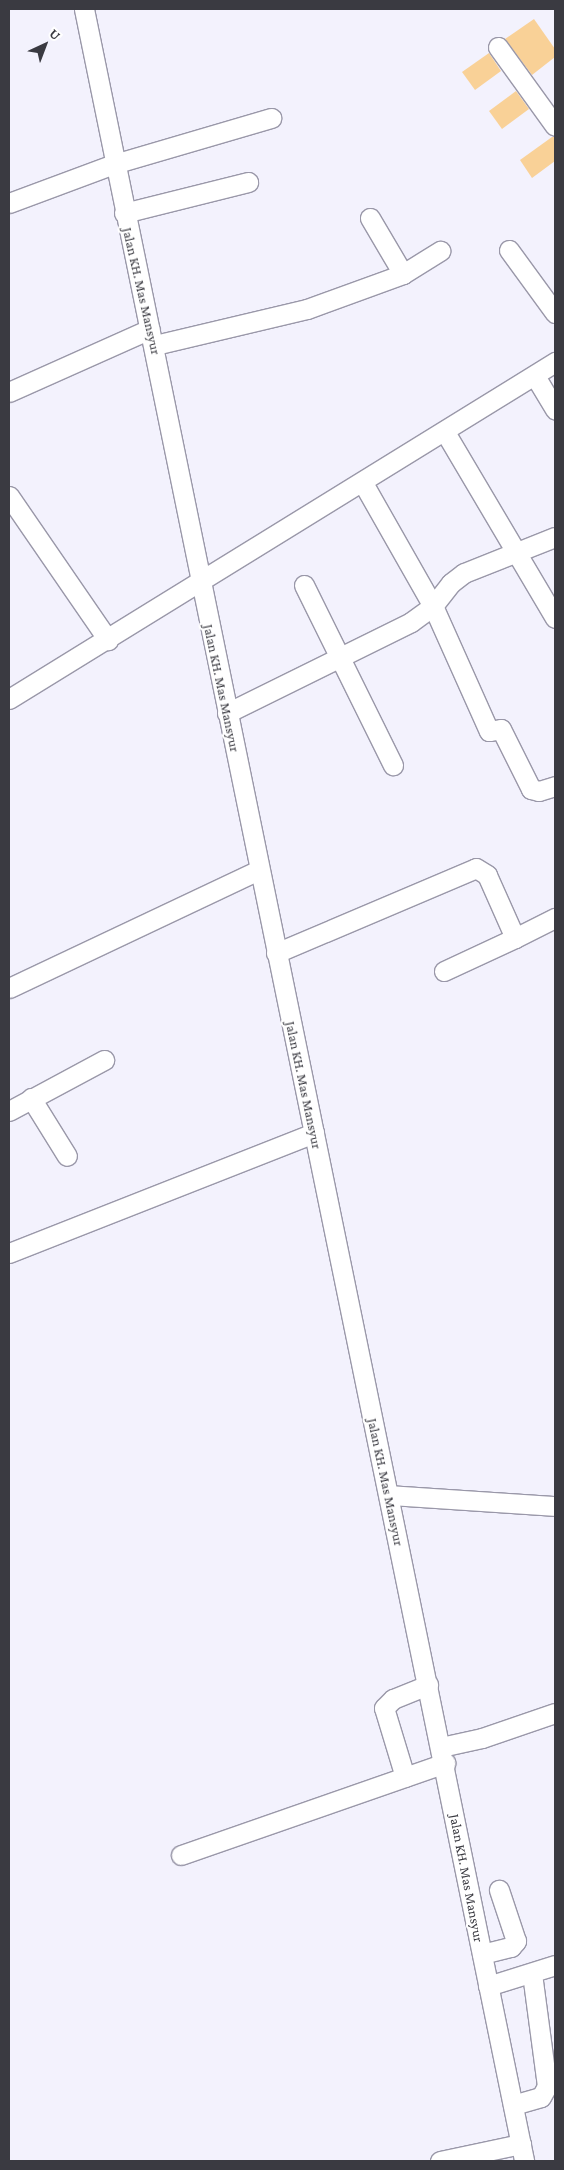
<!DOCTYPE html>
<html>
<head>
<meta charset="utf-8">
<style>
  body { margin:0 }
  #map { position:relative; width:564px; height:2170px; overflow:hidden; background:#f3f2fd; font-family:"Crimson Pro",serif }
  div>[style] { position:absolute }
  .building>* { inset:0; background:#f9d197 }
  .roads { filter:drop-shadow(1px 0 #9a98a9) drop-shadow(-1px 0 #9a98a9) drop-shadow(0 1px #9a98a9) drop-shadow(0 -1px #9a98a9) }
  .minor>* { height:19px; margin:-9.5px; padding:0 9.5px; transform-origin:9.5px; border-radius:9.5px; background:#fff }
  span { translate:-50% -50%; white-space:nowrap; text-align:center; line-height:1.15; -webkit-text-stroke:4.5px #fff; paint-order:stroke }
  .street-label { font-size:14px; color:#3a3a41 }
  .frame { position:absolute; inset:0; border:10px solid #3a3a41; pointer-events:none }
  .north { position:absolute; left:20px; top:20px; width:50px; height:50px; -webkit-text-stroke:4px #fff; paint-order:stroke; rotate:43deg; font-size:14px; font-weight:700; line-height:20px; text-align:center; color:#3a3a41 }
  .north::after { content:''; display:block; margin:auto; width:18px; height:22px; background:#3a3a41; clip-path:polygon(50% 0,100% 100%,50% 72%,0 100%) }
</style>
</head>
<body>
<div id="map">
  <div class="building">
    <i style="clip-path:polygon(534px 19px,555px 49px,555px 57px,532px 75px,505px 39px)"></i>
    <i style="clip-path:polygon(489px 53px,501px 71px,475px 90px,462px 72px)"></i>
    <i style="clip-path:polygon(516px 91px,529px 109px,502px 129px,489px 111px)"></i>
    <i style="clip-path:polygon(552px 137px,555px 137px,555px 161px,532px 178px,520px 160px)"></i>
  </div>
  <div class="roads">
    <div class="minor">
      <i style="left:84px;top:9px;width:2197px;rotate:78.44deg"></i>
      <i style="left:498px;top:47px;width:97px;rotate:54.2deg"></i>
      <i style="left:9px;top:203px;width:112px;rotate:-20.4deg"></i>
      <i style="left:114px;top:164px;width:164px;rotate:-16.3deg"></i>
      <i style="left:124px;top:213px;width:128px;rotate:-14deg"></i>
      <i style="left:370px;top:218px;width:65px;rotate:59.5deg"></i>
      <i style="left:509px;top:250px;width:78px;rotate:53.9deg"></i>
      <i style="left:155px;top:345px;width:156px;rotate:-13.3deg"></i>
      <i style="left:307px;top:309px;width:102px;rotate:-20deg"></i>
      <i style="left:403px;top:274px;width:44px;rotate:-31.9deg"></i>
      <i style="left:535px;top:376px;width:39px;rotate:59deg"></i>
      <i style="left:9px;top:392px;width:154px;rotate:-24.1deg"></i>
      <i style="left:445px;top:432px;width:216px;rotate:59.4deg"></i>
      <i style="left:363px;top:483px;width:142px;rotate:60.4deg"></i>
      <i style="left:433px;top:606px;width:137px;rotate:65.9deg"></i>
      <i style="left:489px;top:731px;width:12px;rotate:-9deg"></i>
      <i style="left:501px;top:729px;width:67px;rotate:63.4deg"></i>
      <i style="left:531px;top:789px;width:8px;rotate:14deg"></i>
      <i style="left:539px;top:791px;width:17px;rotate:-17deg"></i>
      <i style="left:9px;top:496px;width:175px;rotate:55.5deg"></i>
      <i style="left:304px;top:585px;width:201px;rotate:63.7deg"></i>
      <i style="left:9px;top:699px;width:642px;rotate:-31.68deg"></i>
      <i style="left:227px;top:713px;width:205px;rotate:-26.3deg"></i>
      <i style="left:411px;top:622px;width:27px;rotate:-36deg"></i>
      <i style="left:433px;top:606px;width:29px;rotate:-52deg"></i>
      <i style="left:451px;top:583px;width:16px;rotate:-38deg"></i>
      <i style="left:464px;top:573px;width:98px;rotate:-21.6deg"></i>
      <i style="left:276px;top:953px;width:217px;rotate:-23deg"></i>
      <i style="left:476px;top:868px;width:13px;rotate:32deg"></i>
      <i style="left:487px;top:875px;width:69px;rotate:66deg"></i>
      <i style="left:515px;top:938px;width:45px;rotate:-26.6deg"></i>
      <i style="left:444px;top:971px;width:78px;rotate:-24.9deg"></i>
      <i style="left:9px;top:988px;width:276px;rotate:-25.3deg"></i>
      <i style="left:31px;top:1098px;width:68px;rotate:58.2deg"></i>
      <i style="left:9px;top:1111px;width:108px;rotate:-28.2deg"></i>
      <i style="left:9px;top:1253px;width:328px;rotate:-21.5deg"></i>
      <i style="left:389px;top:1495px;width:166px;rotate:3.8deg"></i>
      <i style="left:441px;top:1747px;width:42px;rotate:-12.4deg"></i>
      <i style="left:482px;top:1738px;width:77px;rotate:-18.9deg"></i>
      <i style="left:405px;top:1777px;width:72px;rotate:-106.9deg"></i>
      <i style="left:384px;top:1708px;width:13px;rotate:-45deg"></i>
      <i style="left:393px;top:1699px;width:38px;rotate:-22deg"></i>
      <i style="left:181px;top:1855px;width:280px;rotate:-19.2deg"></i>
      <i style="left:482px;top:1954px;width:30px;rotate:-14deg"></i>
      <i style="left:511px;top:1947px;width:8px;rotate:-50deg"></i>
      <i style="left:516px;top:1941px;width:54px;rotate:-108.4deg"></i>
      <i style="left:488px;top:1986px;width:70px;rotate:-17.4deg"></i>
      <i style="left:513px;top:2105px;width:29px;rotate:-16deg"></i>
      <i style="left:541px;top:2097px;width:13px;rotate:-61deg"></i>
      <i style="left:547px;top:2086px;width:113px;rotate:-97.6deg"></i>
      <i style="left:440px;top:2161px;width:83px;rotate:-11.9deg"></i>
    </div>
  </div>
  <div class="street-label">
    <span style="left:142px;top:291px;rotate:77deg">Jalan KH. Mas Mansyur</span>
    <span style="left:222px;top:688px;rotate:78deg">Jalan KH. Mas Mansyur</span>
    <span style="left:304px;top:1085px;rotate:78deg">Jalan KH. Mas Mansyur</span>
    <span style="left:386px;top:1482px;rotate:78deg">Jalan KH. Mas Mansyur</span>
    <span style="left:467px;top:1878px;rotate:79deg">Jalan KH. Mas Mansyur</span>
  </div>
  <div class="frame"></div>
  <div class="north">U</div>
</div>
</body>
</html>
